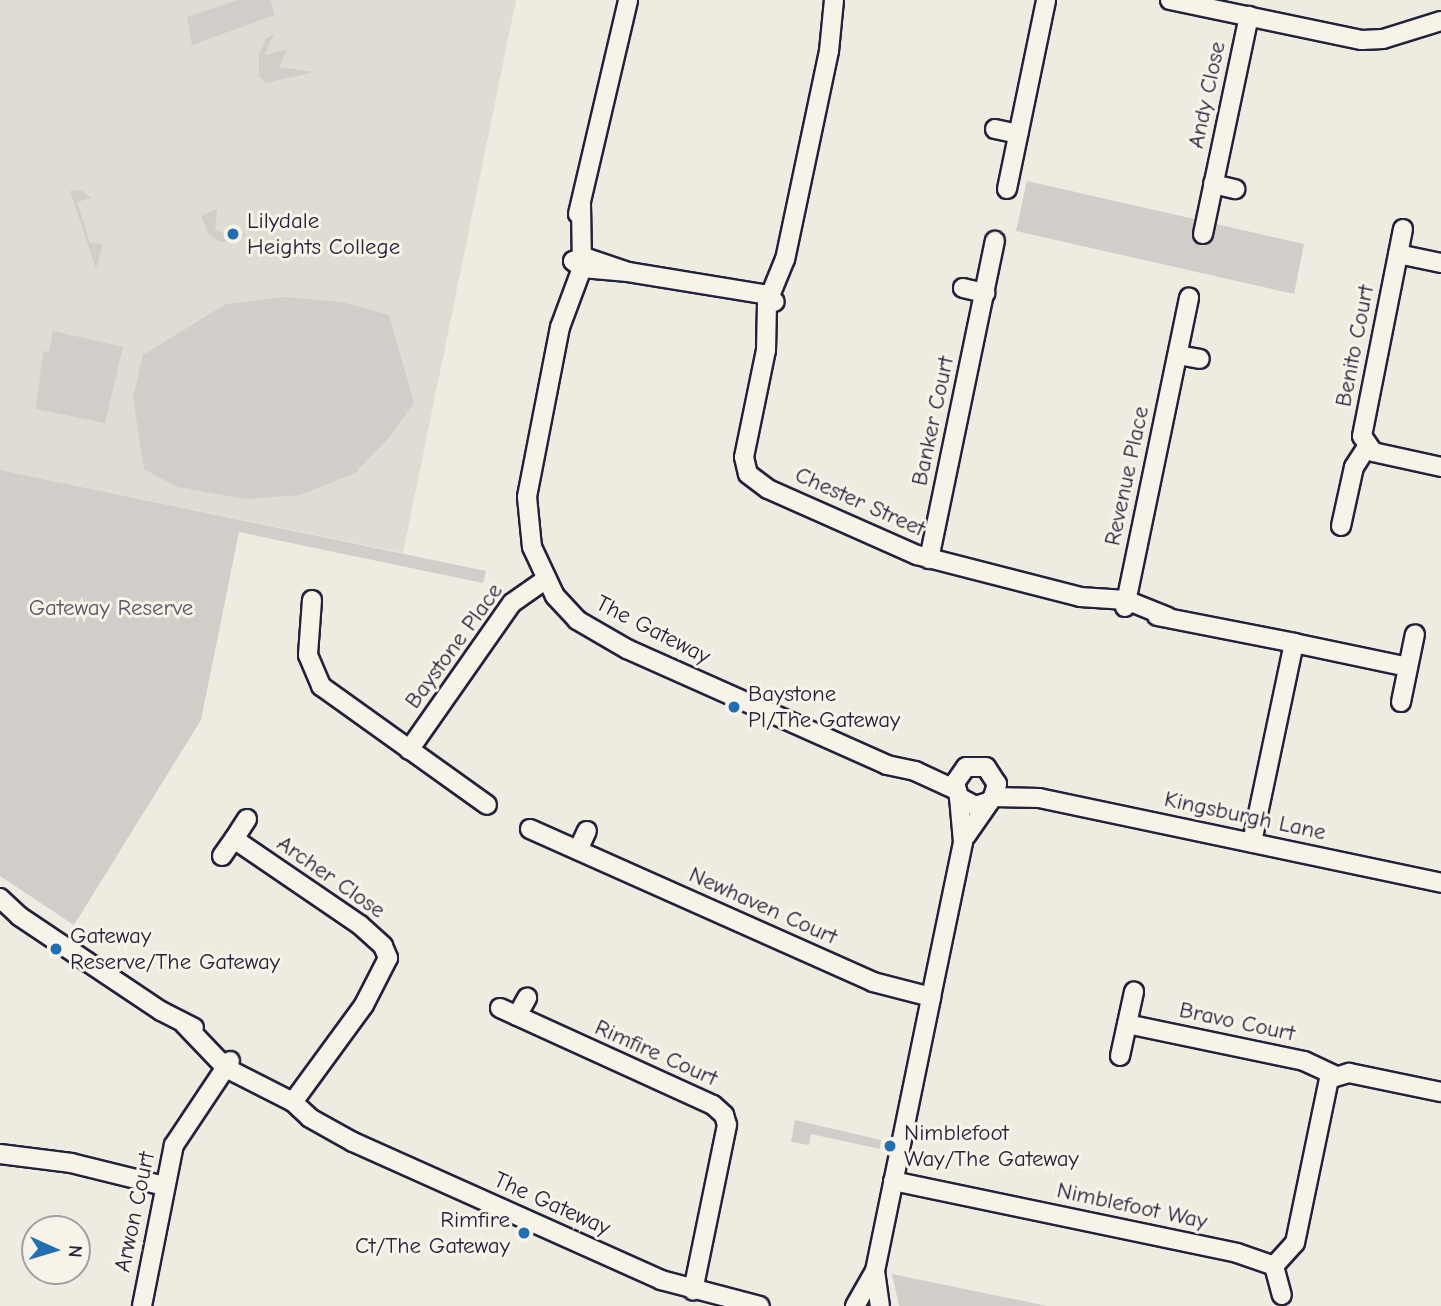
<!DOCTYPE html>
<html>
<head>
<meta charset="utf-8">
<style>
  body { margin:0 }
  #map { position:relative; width:1441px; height:1306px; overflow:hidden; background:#eeebe1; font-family:"Comic Neue",sans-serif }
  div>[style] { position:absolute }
  .built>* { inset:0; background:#dfdcd4 }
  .green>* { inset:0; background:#d1cdc9 }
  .roads { filter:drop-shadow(2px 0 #22223b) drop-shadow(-2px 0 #22223b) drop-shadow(0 2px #22223b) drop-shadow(0 -2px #22223b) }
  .street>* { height:18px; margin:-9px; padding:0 9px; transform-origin:9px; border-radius:9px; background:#f7f3e8 }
  .dots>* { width:19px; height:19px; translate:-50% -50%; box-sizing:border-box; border:4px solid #f7f3e8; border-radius:50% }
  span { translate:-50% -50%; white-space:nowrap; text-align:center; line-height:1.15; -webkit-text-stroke:6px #f7f3e8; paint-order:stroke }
  .street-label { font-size:23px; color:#22223b }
  .poi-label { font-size:23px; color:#22223b }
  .left { translate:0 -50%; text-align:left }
  .right { translate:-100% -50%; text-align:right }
  .park-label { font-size:23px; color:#575566 }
  .north { position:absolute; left:21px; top:1215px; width:70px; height:70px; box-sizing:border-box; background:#f7f3e8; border:2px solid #a29fa3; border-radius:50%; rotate:94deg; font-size:19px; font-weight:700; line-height:28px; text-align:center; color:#22223b }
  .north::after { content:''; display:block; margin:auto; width:24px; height:32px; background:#1f6fb2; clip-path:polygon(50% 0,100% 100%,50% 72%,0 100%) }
</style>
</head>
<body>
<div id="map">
  <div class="built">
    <i style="clip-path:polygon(0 0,516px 0,403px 553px,0 470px)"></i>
  </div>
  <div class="green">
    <i style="clip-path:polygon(238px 0,270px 0,275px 15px,192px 45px,187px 17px)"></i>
    <i style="clip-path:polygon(274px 35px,264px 55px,287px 50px,279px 67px,314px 72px,266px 83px,259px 76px,259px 55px,266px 38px)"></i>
    <i style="clip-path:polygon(1027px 181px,1304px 244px,1294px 294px,1016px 231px)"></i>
    <i style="clip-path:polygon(82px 190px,91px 198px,77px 202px,90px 243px,103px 244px,96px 269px,70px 191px)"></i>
    <i style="clip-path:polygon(217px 209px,215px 229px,226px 235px,236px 229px,246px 234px,239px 241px,221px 242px,209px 235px,201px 216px)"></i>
    <i style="clip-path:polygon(285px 297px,342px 302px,389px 315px,414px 403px,387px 440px,355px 473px,300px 495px,247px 499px,177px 487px,144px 469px,133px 397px,143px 355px,226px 304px)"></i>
    <i style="clip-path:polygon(53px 331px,123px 347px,105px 423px,36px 409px,43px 351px,49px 352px)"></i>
    <i style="clip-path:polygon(0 470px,486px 571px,483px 583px,239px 532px,201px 720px,74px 925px,0 876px)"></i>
    <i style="clip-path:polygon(795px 1120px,881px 1140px,880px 1149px,811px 1134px,809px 1145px,791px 1142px)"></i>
    <i style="clip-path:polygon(892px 1274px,1047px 1306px,899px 1306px)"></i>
  </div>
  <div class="roads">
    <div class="street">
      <i style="left:834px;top:0;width:51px;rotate:95.6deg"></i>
      <i style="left:829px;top:51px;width:213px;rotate:101.9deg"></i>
      <i style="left:785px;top:259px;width:48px;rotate:112.2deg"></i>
      <i style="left:767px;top:303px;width:47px;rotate:91.2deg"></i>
      <i style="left:766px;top:350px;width:109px;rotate:101.6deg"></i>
      <i style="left:744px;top:457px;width:17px;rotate:77deg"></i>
      <i style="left:748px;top:474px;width:25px;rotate:37deg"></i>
      <i style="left:768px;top:489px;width:163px;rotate:23.9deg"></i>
      <i style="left:917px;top:555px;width:168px;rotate:14.4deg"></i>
      <i style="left:1080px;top:597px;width:46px;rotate:3.7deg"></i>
      <i style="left:1126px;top:600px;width:45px;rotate:22deg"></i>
      <i style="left:1170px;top:0;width:196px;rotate:11.8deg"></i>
      <i style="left:1362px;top:40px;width:21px;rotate:-3deg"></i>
      <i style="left:1383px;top:39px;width:61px;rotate:-17.2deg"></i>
      <i style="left:995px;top:129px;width:24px;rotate:12deg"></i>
      <i style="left:1213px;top:184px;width:23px;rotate:13deg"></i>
      <i style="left:1007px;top:189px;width:193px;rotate:-78.3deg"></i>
      <i style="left:581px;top:204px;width:64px;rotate:89.1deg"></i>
      <i style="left:582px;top:268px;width:63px;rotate:110.4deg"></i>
      <i style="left:560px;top:327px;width:173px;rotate:101deg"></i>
      <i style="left:527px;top:497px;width:50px;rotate:84.3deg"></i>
      <i style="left:532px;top:547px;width:54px;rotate:64.9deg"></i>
      <i style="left:555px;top:596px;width:33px;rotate:47deg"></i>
      <i style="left:577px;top:620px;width:58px;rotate:30.1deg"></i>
      <i style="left:627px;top:649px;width:285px;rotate:24deg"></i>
      <i style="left:887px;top:765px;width:29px;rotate:12deg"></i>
      <i style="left:915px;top:771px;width:45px;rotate:24.9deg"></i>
      <i style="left:578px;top:214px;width:220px;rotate:-76.8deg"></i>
      <i style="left:1403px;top:229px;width:211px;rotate:101.2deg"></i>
      <i style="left:1362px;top:436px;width:19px;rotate:55deg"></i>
      <i style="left:1373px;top:452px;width:70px;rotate:12.4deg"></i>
      <i style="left:1203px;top:234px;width:223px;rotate:-78.1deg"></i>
      <i style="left:1398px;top:254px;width:44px;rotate:11.8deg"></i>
      <i style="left:628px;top:272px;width:46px;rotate:-175deg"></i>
      <i style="left:582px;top:268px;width:11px;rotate:-142deg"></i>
      <i style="left:573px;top:261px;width:12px;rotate:-20deg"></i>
      <i style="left:584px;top:257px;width:46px;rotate:18.8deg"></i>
      <i style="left:628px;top:272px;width:137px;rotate:9.3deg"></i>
      <i style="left:763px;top:294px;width:14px;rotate:34deg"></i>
      <i style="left:963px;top:288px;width:23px;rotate:13deg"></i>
      <i style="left:1178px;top:355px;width:22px;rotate:10deg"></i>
      <i style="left:1341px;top:526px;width:60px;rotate:-77.6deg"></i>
      <i style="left:1354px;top:467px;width:24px;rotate:-57deg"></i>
      <i style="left:929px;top:559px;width:325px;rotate:-78.3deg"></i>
      <i style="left:312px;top:600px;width:55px;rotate:94.2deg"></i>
      <i style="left:308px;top:655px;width:34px;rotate:67deg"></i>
      <i style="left:321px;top:686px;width:204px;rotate:35.6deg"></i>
      <i style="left:1125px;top:607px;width:316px;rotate:-78.3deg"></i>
      <i style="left:1157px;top:616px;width:140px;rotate:11.1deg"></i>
      <i style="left:1294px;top:643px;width:204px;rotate:101.9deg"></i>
      <i style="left:1294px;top:643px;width:116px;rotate:11.9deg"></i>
      <i style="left:1401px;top:702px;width:69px;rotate:-78.4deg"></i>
      <i style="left:409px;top:750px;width:179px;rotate:-55deg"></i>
      <i style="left:512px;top:603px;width:40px;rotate:-34.9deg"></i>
      <i style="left:993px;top:797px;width:46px;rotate:1.2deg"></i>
      <i style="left:1039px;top:798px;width:411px;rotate:11.9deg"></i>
      <i style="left:247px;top:819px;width:24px;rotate:123deg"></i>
      <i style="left:234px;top:839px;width:153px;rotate:34.3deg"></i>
      <i style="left:360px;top:925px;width:31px;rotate:42deg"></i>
      <i style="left:383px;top:946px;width:13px;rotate:67deg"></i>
      <i style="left:388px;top:958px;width:53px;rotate:117.1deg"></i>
      <i style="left:364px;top:1005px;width:120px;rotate:126.2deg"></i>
      <i style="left:530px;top:829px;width:376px;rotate:24deg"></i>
      <i style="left:873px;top:982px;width:60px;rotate:14.5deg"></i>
      <i style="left:966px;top:836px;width:47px;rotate:-55.3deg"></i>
      <i style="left:993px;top:797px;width:14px;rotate:-73deg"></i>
      <i style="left:997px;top:784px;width:20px;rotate:-123deg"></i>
      <i style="left:986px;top:767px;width:20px;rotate:180deg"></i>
      <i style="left:966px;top:767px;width:19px;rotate:125deg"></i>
      <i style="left:955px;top:783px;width:15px;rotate:74deg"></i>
      <i style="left:959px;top:797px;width:18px;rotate:29deg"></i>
      <i style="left:975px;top:806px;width:14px;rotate:-17deg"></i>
      <i style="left:578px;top:850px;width:21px;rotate:-65deg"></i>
      <i style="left:222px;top:856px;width:21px;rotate:-55deg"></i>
      <i style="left:0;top:898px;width:26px;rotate:43deg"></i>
      <i style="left:19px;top:916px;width:171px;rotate:33.8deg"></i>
      <i style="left:161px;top:1011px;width:37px;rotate:27deg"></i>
      <i style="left:500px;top:1008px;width:234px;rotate:24.5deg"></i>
      <i style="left:713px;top:1105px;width:15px;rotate:42deg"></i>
      <i style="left:724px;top:1115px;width:10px;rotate:73deg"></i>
      <i style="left:727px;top:1125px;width:169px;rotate:101.6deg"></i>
      <i style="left:517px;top:1016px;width:21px;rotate:-61deg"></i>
      <i style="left:184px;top:1024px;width:61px;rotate:46.3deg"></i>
      <i style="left:226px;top:1068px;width:75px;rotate:26.9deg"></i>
      <i style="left:293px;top:1102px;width:23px;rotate:43deg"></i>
      <i style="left:310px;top:1118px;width:49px;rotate:29.2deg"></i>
      <i style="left:353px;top:1142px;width:338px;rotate:24.1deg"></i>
      <i style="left:661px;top:1280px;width:102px;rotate:14.7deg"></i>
      <i style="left:1127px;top:1024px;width:181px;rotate:11.8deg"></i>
      <i style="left:1304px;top:1061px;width:33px;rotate:25deg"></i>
      <i style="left:1120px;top:1056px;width:66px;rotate:-77.7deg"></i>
      <i style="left:0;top:1154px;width:72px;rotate:7.2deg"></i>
      <i style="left:71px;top:1163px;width:96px;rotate:13.9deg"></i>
      <i style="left:893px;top:1181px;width:351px;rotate:11.8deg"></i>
      <i style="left:1237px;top:1253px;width:39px;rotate:19deg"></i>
      <i style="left:1274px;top:1266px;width:30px;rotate:75deg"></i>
      <i style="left:1274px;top:1266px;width:31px;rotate:-48deg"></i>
      <i style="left:1295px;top:1243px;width:167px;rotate:-78.3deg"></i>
      <i style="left:1329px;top:1079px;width:21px;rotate:-17deg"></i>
      <i style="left:1349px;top:1073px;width:94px;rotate:11.7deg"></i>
      <i style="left:875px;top:1271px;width:35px;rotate:82deg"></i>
      <i style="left:142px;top:1306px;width:164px;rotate:-78.8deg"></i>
      <i style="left:174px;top:1145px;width:101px;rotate:-56.3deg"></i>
      <i style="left:855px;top:1306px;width:40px;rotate:-60.3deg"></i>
      <i style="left:875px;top:1271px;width:280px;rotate:-78.4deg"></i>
      <i style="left:931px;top:997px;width:158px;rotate:-78.3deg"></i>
      <i style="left:963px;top:842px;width:45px;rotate:-95.1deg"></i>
    </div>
  </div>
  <div class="dots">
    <i style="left:233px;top:234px;background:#1f6fb2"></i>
    <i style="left:734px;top:707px;background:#1f6fb2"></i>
    <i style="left:56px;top:949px;background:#1f6fb2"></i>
    <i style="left:890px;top:1146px;background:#1f6fb2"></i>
    <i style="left:524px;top:1233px;background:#1f6fb2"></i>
  </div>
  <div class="street-label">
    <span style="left:1207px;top:95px;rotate:-78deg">Andy Close</span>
    <span style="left:1355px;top:346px;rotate:-79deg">Benito Court</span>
    <span style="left:933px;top:421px;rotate:-78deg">Banker Court</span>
    <span style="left:1127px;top:476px;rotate:-78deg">Revenue Place</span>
    <span style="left:860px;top:502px;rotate:24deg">Chester Street</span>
    <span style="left:653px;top:630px;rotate:27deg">The Gateway</span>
    <span style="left:454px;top:646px;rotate:-54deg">Baystone Place</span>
    <span style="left:1245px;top:816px;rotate:12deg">Kingsburgh Lane</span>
    <span style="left:331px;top:877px;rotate:35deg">Archer Close</span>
    <span style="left:763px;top:906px;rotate:24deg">Newhaven Court</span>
    <span style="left:1237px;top:1022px;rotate:12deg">Bravo Court</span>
    <span style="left:656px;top:1053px;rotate:24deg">Rimfire Court</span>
    <span style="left:552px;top:1204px;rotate:24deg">The Gateway</span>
    <span style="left:1132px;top:1206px;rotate:12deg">Nimblefoot Way</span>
    <span style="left:135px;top:1212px;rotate:-78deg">Arwon Court</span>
  </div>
  <div class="poi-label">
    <span class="left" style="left:247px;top:234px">Lilydale<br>Heights College</span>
    <span class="left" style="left:748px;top:707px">Baystone<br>Pl/The Gateway</span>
    <span class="left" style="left:70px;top:949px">Gateway<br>Reserve/The Gateway</span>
    <span class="left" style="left:904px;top:1146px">Nimblefoot<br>Way/The Gateway</span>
    <span class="right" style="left:510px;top:1233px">Rimfire<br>Ct/The Gateway</span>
  </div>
  <div class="park-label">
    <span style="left:111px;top:608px">Gateway Reserve</span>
  </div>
  <div class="north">N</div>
</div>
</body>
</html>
